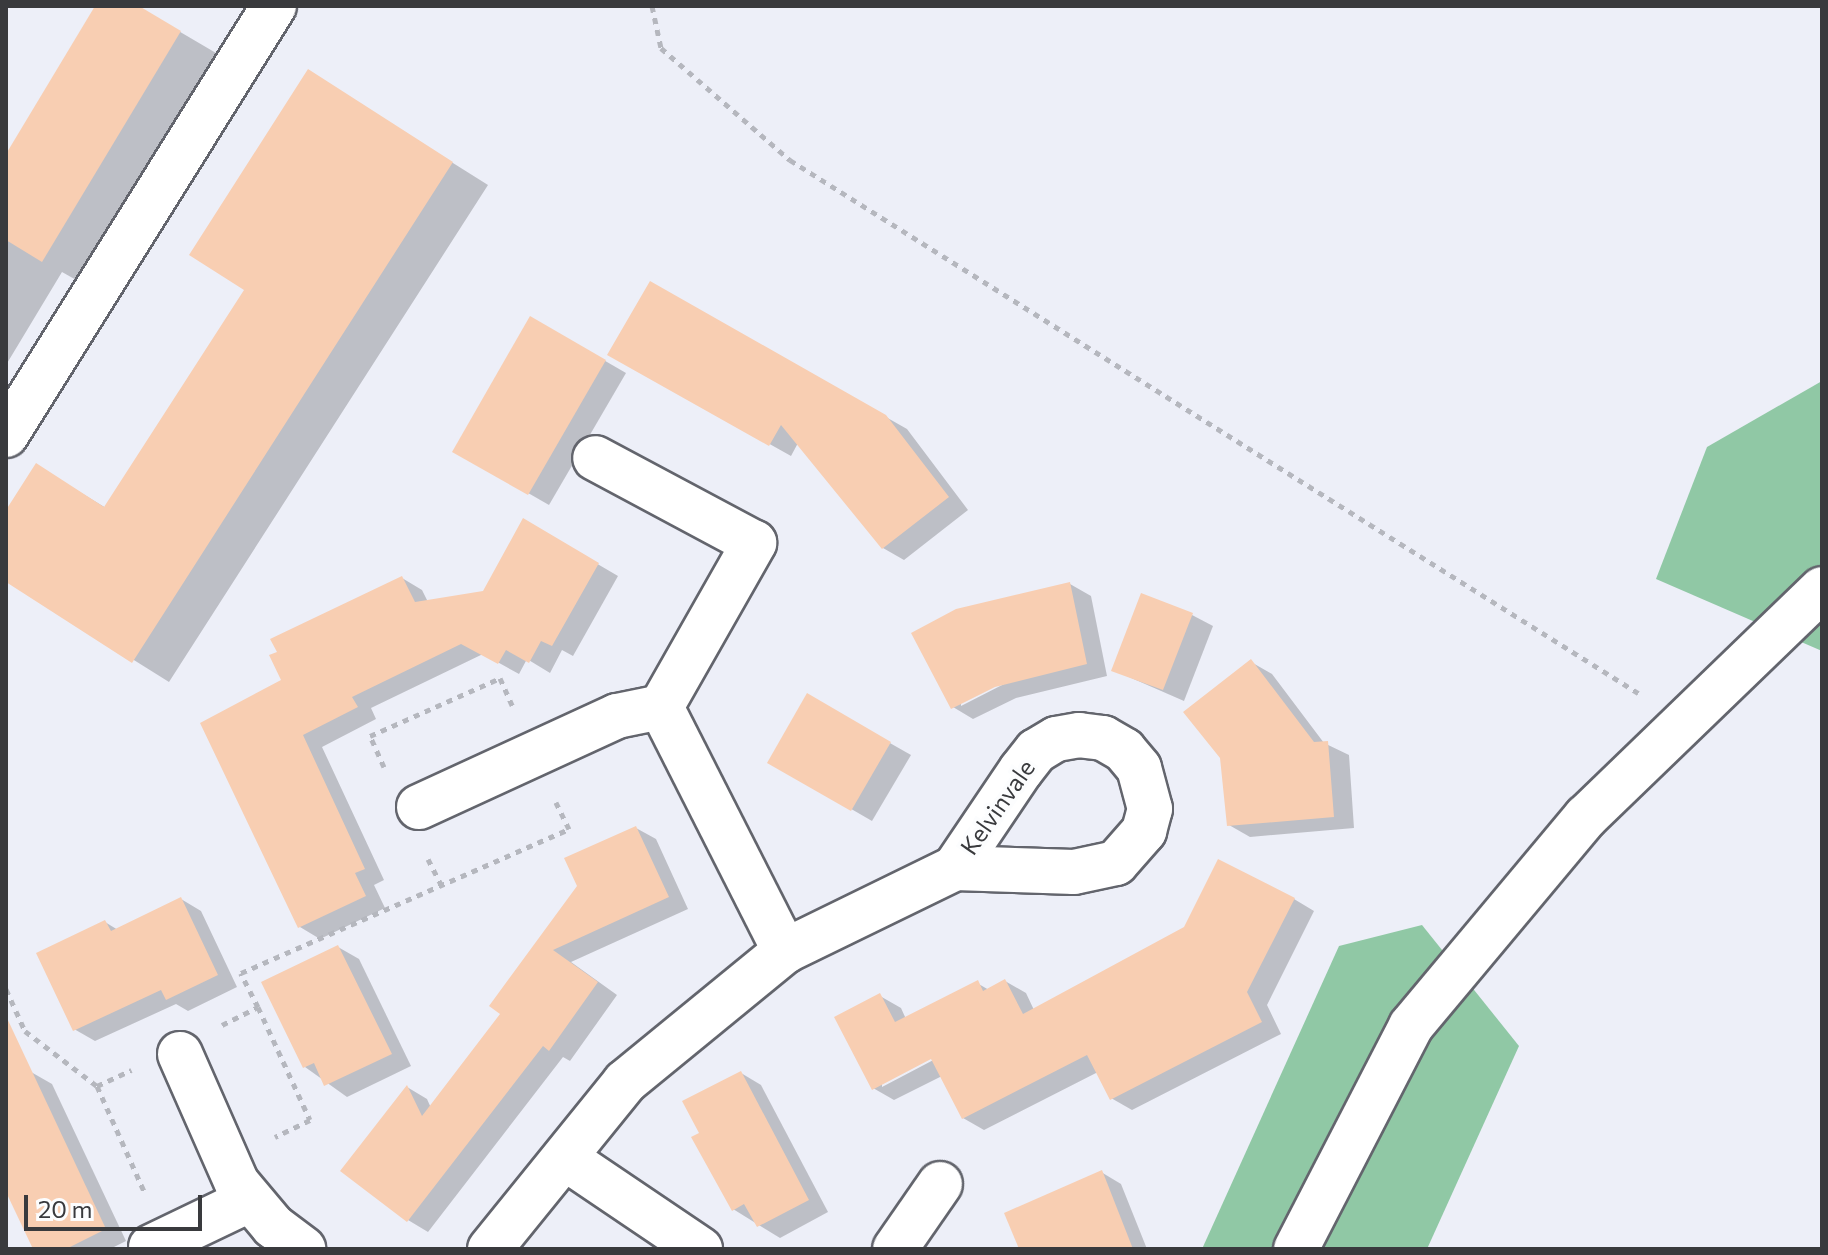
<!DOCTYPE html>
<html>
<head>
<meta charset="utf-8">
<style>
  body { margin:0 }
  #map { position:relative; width:1828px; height:1255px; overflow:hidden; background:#edeff8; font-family:Commissioner,sans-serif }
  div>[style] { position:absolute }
  .forest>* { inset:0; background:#90c8a5 }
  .shadow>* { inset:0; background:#0003 }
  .building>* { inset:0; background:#f8ceb2 }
  .path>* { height:5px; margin-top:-2.5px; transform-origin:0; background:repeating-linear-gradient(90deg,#b5b7be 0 6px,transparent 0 12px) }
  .roads { filter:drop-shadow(2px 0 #63656d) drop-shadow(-2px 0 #63656d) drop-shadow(0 2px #63656d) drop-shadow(0 -2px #63656d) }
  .minor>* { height:44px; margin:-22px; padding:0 22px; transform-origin:22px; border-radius:22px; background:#fff }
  span { translate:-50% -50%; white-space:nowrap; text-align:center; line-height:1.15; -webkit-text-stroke:7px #fcfdfe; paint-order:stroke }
  .street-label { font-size:24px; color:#393a3d }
  .frame { position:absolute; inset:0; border:8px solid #393a3d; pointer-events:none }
  .scale { position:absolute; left:24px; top:1195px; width:178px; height:36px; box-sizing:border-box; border:4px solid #393a3d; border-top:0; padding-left:10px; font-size:24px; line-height:28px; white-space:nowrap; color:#393a3d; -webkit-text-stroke:6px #fcfdfe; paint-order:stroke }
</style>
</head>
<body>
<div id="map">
  <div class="forest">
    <i style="clip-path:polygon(1822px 381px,1822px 651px,1656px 579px,1707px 447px)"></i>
    <i style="clip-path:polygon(1422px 925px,1519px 1046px,1427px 1249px,1202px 1249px,1339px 946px)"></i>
  </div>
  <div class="shadow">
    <i style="clip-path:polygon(97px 6px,136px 6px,216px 53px,78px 281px,62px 272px,6px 365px,6px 158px)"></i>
    <i style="clip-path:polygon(343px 94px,488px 185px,169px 682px,6px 580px,6px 513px,37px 466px,106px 508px,246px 289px)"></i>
    <i style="clip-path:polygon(650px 283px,907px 429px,968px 510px,904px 560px,883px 548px,798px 443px,791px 456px,610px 354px)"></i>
    <i style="clip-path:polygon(531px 318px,626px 373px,549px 505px,455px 451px)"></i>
    <i style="clip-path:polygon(524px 521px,618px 576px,573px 656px,562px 650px,550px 673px,527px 659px,519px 674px,483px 654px,371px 708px,376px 719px,322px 747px,384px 880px,374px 885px,385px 908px,320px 939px,300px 927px,284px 681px,402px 578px,422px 590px,428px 602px,484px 593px)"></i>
    <i style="clip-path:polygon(evenodd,1070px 584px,1091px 596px,1107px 676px,1016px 698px,973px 719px,953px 707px,1070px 584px,1003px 680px,1004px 684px,961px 706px,961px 701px,1003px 680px)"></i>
    <i style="clip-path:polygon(1192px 615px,1213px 626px,1184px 701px,1113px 670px)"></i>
    <i style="clip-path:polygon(1251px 662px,1272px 674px,1324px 743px,1349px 755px,1354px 828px,1250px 837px,1229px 825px)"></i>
    <i style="clip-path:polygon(807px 696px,911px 755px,872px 821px,770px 762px)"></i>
    <i style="clip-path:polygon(636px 828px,656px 839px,688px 909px,571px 962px,617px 995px,570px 1061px,563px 1057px,428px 1232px,408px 1220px,407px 1087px,427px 1099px,431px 1108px,502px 1014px,579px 886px)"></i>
    <i style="clip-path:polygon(181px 899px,201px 911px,237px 987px,188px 1011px,176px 1004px,95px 1041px,74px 1029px,105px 922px,118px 930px)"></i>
    <i style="clip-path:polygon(evenodd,1294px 899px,1314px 911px,1267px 1005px,1281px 1034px,1132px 1110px,1111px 1098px,1098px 1072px,984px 1130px,963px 1118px,942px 1076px,894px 1100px,873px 1088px,880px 996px,901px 1008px,906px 1019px,977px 983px,989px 990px,1005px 981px,1026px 993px,1034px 1010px,1294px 899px,939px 1053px,941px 1056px,882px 1087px,882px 1082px,939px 1053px)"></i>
    <i style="clip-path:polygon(338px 947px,359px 959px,411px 1066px,347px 1097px,305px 1067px)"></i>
    <i style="clip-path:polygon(31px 1072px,52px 1084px,126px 1241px,110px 1249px,35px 1249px,6px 1187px,6px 1084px)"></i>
    <i style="clip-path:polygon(741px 1073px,761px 1085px,828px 1212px,780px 1238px,733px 1209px,702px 1134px)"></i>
    <i style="clip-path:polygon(1101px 1172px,1121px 1184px,1147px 1249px,1021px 1249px)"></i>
  </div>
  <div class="building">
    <i style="clip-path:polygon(95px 6px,139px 6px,181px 31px,42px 262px,6px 240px,6px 154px)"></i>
    <i style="clip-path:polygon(308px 69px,453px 162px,132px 663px,6px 582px,6px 510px,36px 463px,104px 507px,244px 290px,189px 255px)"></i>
    <i style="clip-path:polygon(650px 281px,886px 415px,949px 497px,882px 549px,781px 425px,769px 446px,607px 355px)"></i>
    <i style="clip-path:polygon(530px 316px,606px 360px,528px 495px,452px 452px)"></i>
    <i style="clip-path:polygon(523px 518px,599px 563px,552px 646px,541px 641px,529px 663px,506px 650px,498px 664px,461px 644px,352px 697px,358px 707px,303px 735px,365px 869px,355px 873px,366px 896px,298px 928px,200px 723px,281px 680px,269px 655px,277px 652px,270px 639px,402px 576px,415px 602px,483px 591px)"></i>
    <i style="clip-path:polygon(1070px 582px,1087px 664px,995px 687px,951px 709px,911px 633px,956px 609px)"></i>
    <i style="clip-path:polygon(1141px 593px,1193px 613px,1163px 690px,1111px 671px)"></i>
    <i style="clip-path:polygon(1251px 659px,1314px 742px,1328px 741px,1334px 817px,1227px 826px,1220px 758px,1183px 712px)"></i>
    <i style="clip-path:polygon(807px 693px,891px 742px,851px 811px,767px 763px)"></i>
    <i style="clip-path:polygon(636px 826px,669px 897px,553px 950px,598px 982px,549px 1051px,543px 1046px,407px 1222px,340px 1171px,407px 1085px,422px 1116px,500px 1014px,489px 1006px,577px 886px,564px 858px)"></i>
    <i style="clip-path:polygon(1218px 859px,1295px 898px,1247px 992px,1262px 1022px,1110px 1100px,1087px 1055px,962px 1119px,931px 1059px,872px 1090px,834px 1017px,880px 993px,895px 1022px,978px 980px,983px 991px,1005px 979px,1023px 1014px,1184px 927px)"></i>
    <i style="clip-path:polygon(181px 897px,218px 975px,166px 1000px,161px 990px,73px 1031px,36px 953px,105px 920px,111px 931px)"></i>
    <i style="clip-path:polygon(338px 945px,392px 1054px,324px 1086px,314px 1063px,303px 1068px,261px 982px)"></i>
    <i style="clip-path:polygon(6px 1016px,106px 1229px,66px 1249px,33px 1249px,6px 1192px)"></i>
    <i style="clip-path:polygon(741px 1071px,809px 1200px,757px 1227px,744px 1204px,732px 1211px,691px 1137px,699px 1133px,682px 1101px)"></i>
    <i style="clip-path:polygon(1102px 1170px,1133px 1249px,1019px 1249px,1004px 1213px)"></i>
  </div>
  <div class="path">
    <i style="left:652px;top:6px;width:43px;rotate:77.9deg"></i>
    <i style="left:661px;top:48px;width:171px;rotate:41deg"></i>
    <i style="left:790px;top:160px;width:1002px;rotate:32.15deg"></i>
    <i style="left:384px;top:767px;width:34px;rotate:-114deg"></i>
    <i style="left:370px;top:736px;width:142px;rotate:-24deg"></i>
    <i style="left:500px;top:678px;width:30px;rotate:66deg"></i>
    <i style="left:428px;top:859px;width:28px;rotate:63deg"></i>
    <i style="left:6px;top:989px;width:46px;rotate:65.7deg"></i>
    <i style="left:25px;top:1031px;width:91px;rotate:37.4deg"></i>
    <i style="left:97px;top:1086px;width:38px;rotate:-25deg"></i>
    <i style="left:258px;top:1007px;width:124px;rotate:65.3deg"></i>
    <i style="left:310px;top:1120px;width:39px;rotate:154deg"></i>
    <i style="left:222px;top:1025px;width:40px;rotate:-26.6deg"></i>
    <i style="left:258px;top:1007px;width:38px;rotate:-117deg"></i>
    <i style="left:241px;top:973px;width:358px;rotate:-23.7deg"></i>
    <i style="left:569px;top:829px;width:30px;rotate:-116deg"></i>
    <i style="left:97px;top:1086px;width:115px;rotate:65.9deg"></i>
  </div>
  <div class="roads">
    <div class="minor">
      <i style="left:6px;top:435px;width:506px;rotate:-58.01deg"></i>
      <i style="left:661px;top:707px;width:274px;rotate:63.1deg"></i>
      <i style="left:419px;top:807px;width:218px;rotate:-24.7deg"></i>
      <i style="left:617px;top:716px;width:45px;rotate:-11.6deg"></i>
      <i style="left:661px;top:707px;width:189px;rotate:-60.4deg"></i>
      <i style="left:754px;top:543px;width:180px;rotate:-151.9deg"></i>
      <i style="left:180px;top:1054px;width:141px;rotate:66.2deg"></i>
      <i style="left:237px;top:1183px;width:56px;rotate:50.1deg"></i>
      <i style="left:273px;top:1226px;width:38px;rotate:37deg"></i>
      <i style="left:565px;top:1158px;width:163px;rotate:34deg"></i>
      <i style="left:151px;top:1247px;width:109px;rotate:-25.6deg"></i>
      <i style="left:490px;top:1249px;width:215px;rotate:-51deg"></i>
      <i style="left:625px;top:1082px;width:207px;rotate:-39.3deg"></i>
      <i style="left:785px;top:951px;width:189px;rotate:-26deg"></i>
      <i style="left:955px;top:868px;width:119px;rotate:1.9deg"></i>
      <i style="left:1074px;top:872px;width:43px;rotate:-12.1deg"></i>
      <i style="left:1116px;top:863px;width:43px;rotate:-48.8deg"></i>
      <i style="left:1144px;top:831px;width:23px;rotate:-75deg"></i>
      <i style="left:1150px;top:809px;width:42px;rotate:-105deg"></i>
      <i style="left:1139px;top:768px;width:23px;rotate:-130deg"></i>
      <i style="left:1124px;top:750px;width:24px;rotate:-150deg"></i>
      <i style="left:1103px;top:738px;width:24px;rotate:-173deg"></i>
      <i style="left:1079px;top:735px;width:23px;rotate:170deg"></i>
      <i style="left:1056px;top:739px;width:23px;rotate:149deg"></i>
      <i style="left:1036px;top:751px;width:24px;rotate:128deg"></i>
      <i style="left:1021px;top:770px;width:118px;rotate:124deg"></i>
      <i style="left:895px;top:1249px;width:79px;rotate:-55.3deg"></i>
      <i style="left:1296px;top:1249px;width:251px;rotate:-62.7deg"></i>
      <i style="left:1411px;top:1026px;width:273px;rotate:-50.1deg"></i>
      <i style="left:1586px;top:817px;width:328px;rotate:-44deg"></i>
    </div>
  </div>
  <div class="street-label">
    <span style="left:997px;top:807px;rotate:-55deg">Kelvinvale</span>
  </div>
  <div class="frame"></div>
  <div class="scale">20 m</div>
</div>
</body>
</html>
